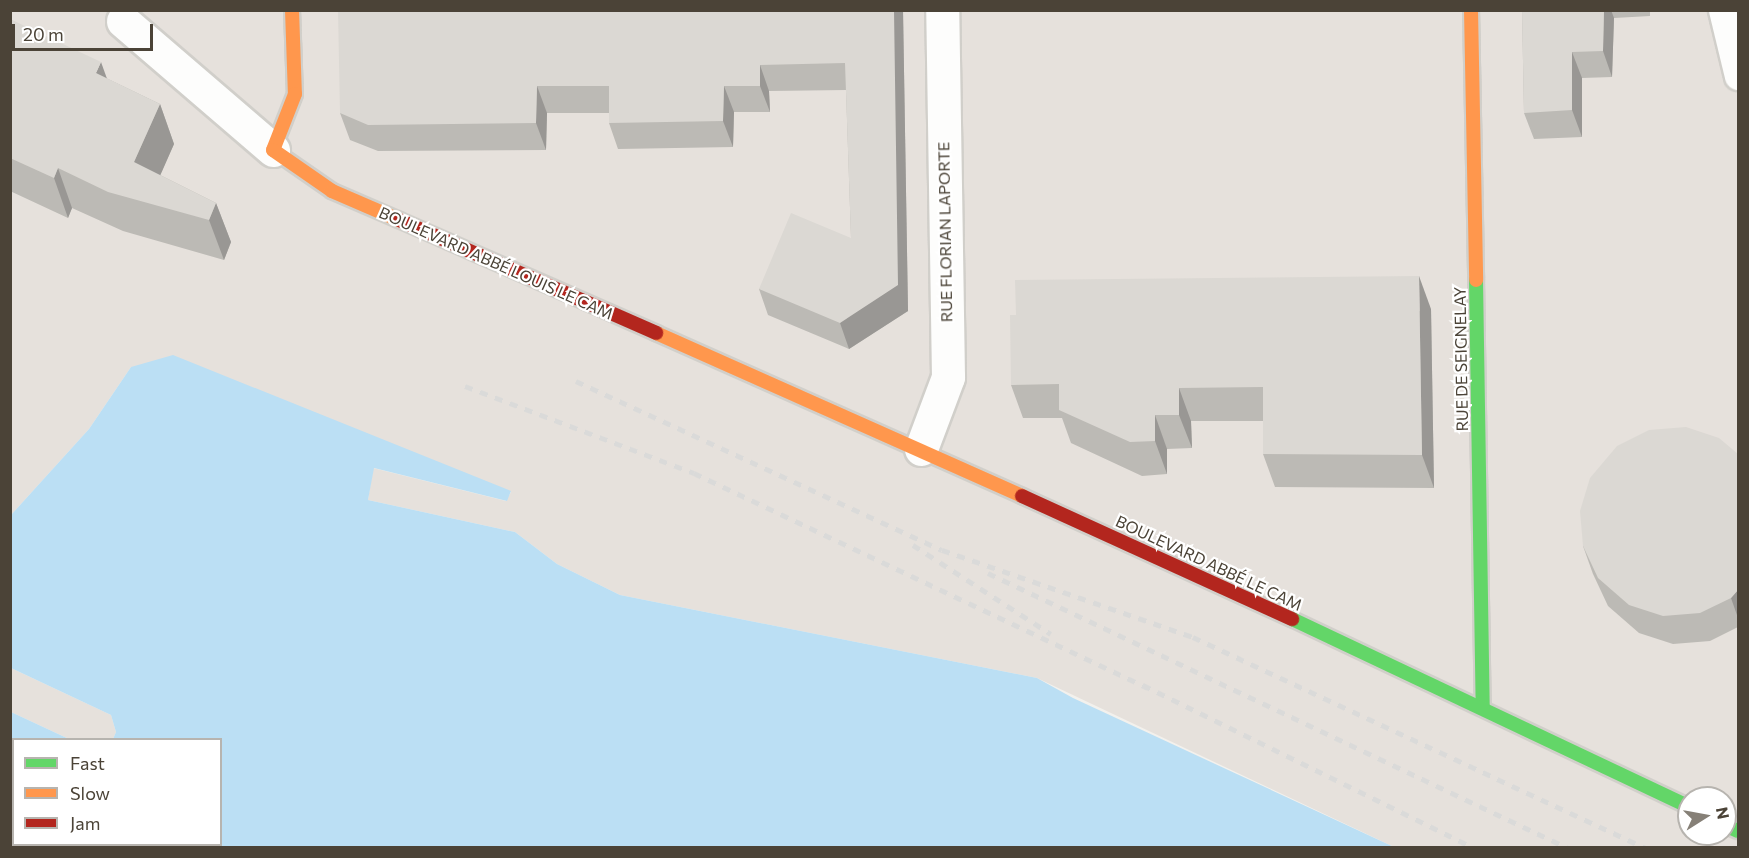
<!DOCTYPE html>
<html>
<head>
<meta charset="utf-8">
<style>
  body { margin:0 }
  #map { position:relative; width:1749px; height:858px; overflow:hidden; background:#f3f1ed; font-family:Commissioner,sans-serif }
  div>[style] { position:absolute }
  .industrial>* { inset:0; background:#e6e1dc }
  .water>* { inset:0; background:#bbdff4 }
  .ferry>* { height:1.5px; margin-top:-0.75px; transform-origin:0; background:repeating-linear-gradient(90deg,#2478b0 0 8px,transparent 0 14px) }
  .roads { filter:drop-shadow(2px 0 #d1cfca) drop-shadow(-2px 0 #d1cfca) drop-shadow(0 2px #d1cfca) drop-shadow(0 -2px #d1cfca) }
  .lane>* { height:27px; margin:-13.5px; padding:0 13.5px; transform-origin:13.5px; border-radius:13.5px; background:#fdfdfc }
  .street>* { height:33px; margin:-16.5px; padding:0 16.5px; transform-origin:16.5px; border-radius:16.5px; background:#fdfdfc }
  .fast>* { height:14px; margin:-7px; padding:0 7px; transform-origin:7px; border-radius:7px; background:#63d668 }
  .slow>* { height:14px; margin:-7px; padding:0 7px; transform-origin:7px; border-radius:7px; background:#ff974d }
  .jam>* { height:14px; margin:-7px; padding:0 7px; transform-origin:7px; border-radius:7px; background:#b3261e }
  .rail>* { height:4.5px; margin-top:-2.25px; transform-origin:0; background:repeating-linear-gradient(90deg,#dadad9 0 8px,transparent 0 16px) }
  .wall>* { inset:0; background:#bcbab5 }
  .shaded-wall>* { inset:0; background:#999794 }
  .building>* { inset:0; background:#dbd8d3 }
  span { translate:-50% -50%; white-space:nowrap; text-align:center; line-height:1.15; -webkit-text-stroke:4.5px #fff; paint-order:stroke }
  .street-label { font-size:16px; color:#4b4337 }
  .frame { position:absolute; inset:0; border:12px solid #4b4337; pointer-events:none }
  .legend { position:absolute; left:12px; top:738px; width:210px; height:108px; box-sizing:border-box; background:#fff; border:2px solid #b7b4af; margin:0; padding:8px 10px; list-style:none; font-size:18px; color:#4b4337 }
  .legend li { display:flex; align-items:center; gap:12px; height:30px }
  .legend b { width:30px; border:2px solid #b7b4af }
  .north { position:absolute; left:1677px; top:786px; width:60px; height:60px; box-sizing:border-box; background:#fff; border:2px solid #b7b4af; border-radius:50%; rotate:79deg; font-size:16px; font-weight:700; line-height:24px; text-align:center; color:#4b4337 }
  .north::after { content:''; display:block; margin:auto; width:21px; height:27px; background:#868077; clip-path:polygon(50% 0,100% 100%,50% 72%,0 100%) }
  .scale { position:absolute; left:12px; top:24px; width:141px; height:27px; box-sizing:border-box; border:3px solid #4b4337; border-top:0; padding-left:8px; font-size:18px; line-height:21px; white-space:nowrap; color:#4b4337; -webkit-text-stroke:4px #fff; paint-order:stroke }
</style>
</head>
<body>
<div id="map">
  <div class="industrial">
    <i style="clip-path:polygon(evenodd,11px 11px,1738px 11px,1738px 847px,1394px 847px,1037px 678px,620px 595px,557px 564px,515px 532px,368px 500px,373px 468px,506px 501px,511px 492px,131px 367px,89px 429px,11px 515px,11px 11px,1689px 798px,1725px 798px,1725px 834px,1689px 834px,1689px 798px)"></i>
    <i style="clip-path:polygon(11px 668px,111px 715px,116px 732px,113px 739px,69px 739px,11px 712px)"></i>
  </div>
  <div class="water">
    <i style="clip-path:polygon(173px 355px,511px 491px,507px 501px,374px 468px,368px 500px,515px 532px,557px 564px,620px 595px,1037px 678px,1073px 698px,1394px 847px,11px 847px,11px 712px,69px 739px,14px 740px,14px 844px,220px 844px,220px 740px,113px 739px,116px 732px,111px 715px,11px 668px,11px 515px,89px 429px,131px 367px)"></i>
  </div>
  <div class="ferry">
    <i style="left:10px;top:806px;width:5px;rotate:37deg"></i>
    <i style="left:10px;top:841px;width:5px;rotate:37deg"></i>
    <i style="left:53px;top:844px;width:6px;rotate:45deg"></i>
  </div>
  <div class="roads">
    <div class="lane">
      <i style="left:1722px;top:10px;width:68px;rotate:76.4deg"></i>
    </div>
    <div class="street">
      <i style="left:123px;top:21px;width:198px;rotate:40.7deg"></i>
      <i style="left:921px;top:449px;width:77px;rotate:-69.4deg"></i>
      <i style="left:948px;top:377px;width:367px;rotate:-90.9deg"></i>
    </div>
    <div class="fast">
      <i style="left:1476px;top:280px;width:427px;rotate:89.1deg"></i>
      <i style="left:1292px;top:619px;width:439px;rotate:25.3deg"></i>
      <i style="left:1725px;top:825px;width:14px;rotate:25deg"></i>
    </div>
    <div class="slow">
      <i style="left:292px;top:10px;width:84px;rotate:88deg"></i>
      <i style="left:295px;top:94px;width:60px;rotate:111.4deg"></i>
      <i style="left:273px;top:150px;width:72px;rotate:34.8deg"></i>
      <i style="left:332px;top:191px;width:73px;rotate:23.4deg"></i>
      <i style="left:1471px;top:10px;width:270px;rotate:88.9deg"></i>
      <i style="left:656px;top:333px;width:401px;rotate:24deg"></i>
    </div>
    <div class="jam">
      <i style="left:399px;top:220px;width:281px;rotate:23.7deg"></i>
      <i style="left:1022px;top:496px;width:297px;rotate:24.5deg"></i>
    </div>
  </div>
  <div class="rail">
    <i style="left:576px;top:381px;width:403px;rotate:24.8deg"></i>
    <i style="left:942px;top:550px;width:266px;rotate:19.1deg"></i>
    <i style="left:1193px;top:637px;width:499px;rotate:25deg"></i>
    <i style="left:465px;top:386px;width:245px;rotate:20.8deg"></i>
    <i style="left:694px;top:473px;width:502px;rotate:25.34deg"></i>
    <i style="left:913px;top:545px;width:164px;rotate:32.8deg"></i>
    <i style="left:988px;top:573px;width:642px;rotate:25.37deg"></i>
    <i style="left:1143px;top:685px;width:369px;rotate:26.2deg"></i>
  </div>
  <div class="wall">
    <i style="clip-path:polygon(903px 10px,908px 311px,849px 349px,768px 315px,759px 289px,851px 238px,846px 90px,769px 91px,770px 112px,734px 112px,733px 147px,618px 149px,609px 123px,609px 113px,547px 113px,546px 150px,378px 151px,350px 140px,340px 113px)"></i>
    <i style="clip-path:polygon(1522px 10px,1650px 10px,1650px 16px,1614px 18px,1612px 77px,1582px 78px,1582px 137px,1534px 139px,1524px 113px)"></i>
    <i style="clip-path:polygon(10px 19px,106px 78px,160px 104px,174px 144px,160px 175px,216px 203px,231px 242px,224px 260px,123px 231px,72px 208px,68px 218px,10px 191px)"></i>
    <i style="clip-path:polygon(1431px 309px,1434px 488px,1275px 487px,1263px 454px,1263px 421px,1191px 421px,1192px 448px,1167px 449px,1167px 474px,1142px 476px,1071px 443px,1062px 418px,1023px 418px,1011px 385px)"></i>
    <i style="clip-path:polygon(1738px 454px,1738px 627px,1710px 641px,1673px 644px,1639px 633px,1608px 606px,1593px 574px,1583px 546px)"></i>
  </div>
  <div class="shaded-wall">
    <i style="clip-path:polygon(894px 10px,903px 10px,908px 311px,849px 349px,840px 323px)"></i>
    <i style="clip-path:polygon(1604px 10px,1611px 10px,1614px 18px,1612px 77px,1603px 51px)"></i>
    <i style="clip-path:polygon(1572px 52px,1582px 78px,1582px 137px,1572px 110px)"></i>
    <i style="clip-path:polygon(101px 62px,115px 101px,96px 73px)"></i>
    <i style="clip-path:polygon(760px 65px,769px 91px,770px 112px,760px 86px)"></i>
    <i style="clip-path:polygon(537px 86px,547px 113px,546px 150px,536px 123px)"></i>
    <i style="clip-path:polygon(724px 86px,734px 112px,733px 147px,723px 121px)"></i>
    <i style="clip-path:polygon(160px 104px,174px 144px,149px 201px,134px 162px)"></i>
    <i style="clip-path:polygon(58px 168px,72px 208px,68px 218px,54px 178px)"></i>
    <i style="clip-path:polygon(216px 203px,231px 242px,224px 260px,209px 220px)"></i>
    <i style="clip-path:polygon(1419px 276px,1431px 309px,1434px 488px,1422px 455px)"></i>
    <i style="clip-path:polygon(1179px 388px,1191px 421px,1192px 448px,1179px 415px)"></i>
    <i style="clip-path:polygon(1155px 415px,1167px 449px,1167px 474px,1155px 441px)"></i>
    <i style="clip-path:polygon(1738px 590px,1738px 618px,1731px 598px)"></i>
  </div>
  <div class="building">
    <i style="clip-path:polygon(338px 10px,894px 10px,898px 285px,840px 323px,759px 289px,791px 213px,851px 238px,845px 63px,760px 65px,760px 86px,724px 86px,723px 121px,609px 123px,609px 86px,537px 86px,536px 123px,368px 125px,340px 113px)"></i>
    <i style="clip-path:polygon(1522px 10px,1604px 10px,1603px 51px,1572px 52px,1572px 110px,1524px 113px)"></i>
    <i style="clip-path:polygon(10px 19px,101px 62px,96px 73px,160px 104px,134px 162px,216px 203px,209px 220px,108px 192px,58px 168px,54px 178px,10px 158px)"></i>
    <i style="clip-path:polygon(1419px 276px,1422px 455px,1263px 454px,1263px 387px,1179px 388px,1179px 415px,1155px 415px,1155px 441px,1130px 442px,1059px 410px,1059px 384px,1011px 385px,1010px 315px,1016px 315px,1015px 280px)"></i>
    <i style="clip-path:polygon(1686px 427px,1719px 438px,1738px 454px,1738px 590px,1731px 598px,1700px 613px,1663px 616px,1629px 605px,1598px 578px,1583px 546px,1580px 511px,1590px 478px,1617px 446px,1649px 430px)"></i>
  </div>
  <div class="street-label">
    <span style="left:945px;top:232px;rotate:-91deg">RUE FLORIAN LAPORTE</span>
    <span style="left:496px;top:263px;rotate:24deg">BOULEVARD ABBÉ LOUIS LE CAM</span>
    <span style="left:1461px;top:359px;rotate:-91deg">RUE DE SEIGNELAY</span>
    <span style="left:1209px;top:563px;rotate:25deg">BOULEVARD ABBÉ LE CAM</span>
  </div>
  <div class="frame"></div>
  <ul class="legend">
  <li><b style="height:8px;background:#63d668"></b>Fast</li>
  <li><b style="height:8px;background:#ff974d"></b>Slow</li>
  <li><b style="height:8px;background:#b3261e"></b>Jam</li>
  </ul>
  <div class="north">N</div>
  <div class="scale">20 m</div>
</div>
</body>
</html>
